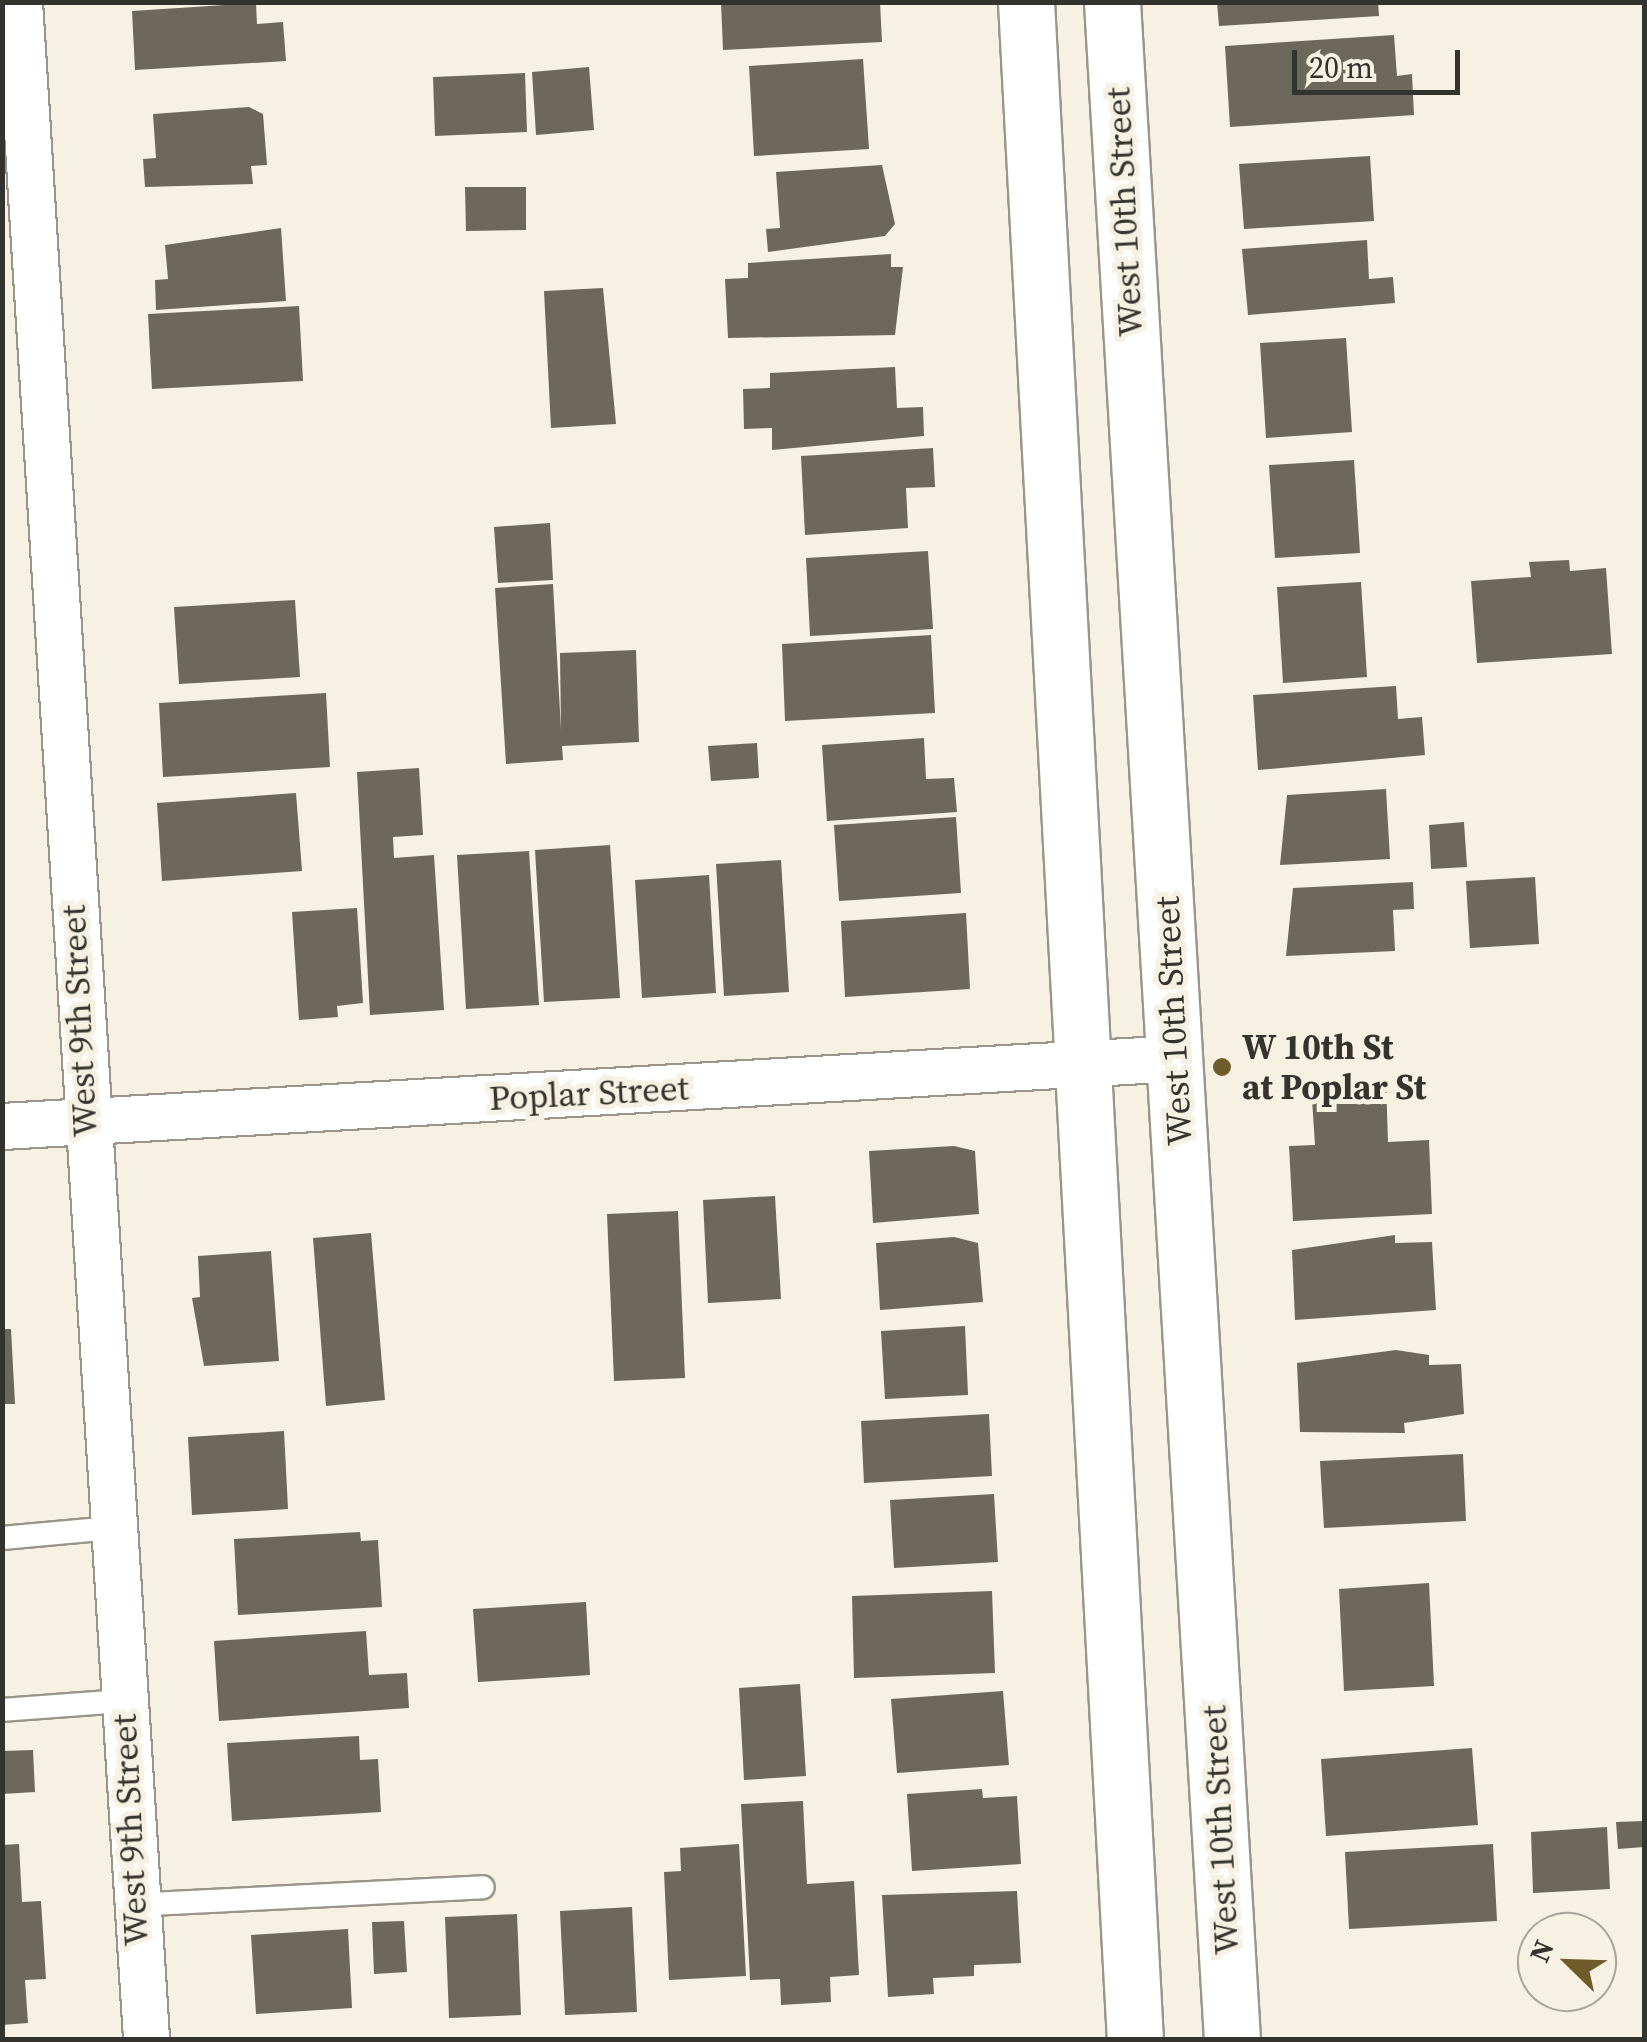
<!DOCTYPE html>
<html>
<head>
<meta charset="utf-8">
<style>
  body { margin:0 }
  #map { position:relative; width:1647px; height:2042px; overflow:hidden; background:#f7f1e3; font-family:"Source Serif 4",serif }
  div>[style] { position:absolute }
  .building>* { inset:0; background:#6d685c }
  .roads { filter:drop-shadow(2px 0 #9a9588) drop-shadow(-2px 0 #9a9588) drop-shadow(0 2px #9a9588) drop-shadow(0 -2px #9a9588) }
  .service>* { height:22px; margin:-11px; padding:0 11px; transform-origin:11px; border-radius:11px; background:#fff }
  .minor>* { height:45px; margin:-22.5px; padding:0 22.5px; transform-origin:22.5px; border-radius:22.5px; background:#fff }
  .tertiary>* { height:55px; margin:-27.5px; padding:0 27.5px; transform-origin:27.5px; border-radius:27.5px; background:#fff }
  .dots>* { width:28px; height:28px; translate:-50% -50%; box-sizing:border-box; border:5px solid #f7f1e3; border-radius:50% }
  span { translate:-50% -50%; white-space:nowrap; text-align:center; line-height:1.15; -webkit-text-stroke:10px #f7f1e3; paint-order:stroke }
  .street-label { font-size:35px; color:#35332e }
  .poi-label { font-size:35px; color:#35332e; font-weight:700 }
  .left { translate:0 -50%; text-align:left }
  .frame { position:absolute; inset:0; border:5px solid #35332e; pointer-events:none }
  .north { position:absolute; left:1517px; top:1912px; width:100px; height:100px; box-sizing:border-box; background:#f7f1e3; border:2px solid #a9a59b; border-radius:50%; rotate:293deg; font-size:28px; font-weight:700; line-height:40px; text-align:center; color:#35332e }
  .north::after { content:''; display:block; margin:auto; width:35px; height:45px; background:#705c2a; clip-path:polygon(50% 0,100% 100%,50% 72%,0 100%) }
  .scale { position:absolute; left:1292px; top:50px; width:168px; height:45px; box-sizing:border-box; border:5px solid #35332e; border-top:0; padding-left:12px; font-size:30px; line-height:35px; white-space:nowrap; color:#35332e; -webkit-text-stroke:8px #f7f1e3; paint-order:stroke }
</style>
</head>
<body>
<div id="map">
  <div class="building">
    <i style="clip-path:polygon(721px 2px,880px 2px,882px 42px,723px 50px)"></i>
    <i style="clip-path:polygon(1217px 2px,1378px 2px,1379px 16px,1219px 26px)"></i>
    <i style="clip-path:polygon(256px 3px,257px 24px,283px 22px,286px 61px,135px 70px,132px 11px)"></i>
    <i style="clip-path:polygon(1394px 35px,1397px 76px,1412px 74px,1414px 115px,1230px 127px,1225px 46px)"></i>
    <i style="clip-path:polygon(863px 59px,869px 149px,754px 156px,749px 66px)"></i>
    <i style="clip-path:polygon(589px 67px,594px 130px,536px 135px,532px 72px)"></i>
    <i style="clip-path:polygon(525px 73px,527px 132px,435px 136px,433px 77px)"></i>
    <i style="clip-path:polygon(249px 107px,263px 114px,267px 165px,251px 166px,253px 184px,145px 187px,143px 159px,156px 158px,153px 114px)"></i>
    <i style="clip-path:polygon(1370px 156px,1374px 221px,1244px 229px,1239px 164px)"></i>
    <i style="clip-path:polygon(882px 165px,895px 224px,885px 236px,768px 252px,766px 229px,780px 228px,776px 172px)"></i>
    <i style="clip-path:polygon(465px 187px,526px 187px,526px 230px,466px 231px)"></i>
    <i style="clip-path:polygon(281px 228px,286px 301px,156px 310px,155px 280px,168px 279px,165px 245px)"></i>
    <i style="clip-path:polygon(1367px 240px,1369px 279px,1393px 277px,1395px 303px,1248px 315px,1242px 249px)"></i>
    <i style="clip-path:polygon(891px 254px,891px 267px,903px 267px,895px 335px,728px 338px,725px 279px,748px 278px,748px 263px)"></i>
    <i style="clip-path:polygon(603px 288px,616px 424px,551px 428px,544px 291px)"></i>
    <i style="clip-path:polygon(299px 306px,303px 381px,152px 389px,148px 314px)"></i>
    <i style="clip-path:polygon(1346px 338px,1352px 432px,1266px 438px,1260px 343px)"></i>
    <i style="clip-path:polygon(895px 367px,897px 408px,923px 407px,924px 436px,772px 450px,772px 428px,744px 429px,743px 389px,770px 388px,770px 373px)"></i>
    <i style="clip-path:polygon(933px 448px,935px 487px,906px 488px,908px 528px,805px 535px,801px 456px)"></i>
    <i style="clip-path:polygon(1354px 460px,1360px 553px,1275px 558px,1269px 465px)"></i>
    <i style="clip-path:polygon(550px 523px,553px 580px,498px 583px,494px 527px)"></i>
    <i style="clip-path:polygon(928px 551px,933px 629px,810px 636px,806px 558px)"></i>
    <i style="clip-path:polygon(1569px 560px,1570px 571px,1606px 568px,1612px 654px,1477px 663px,1471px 581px,1531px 577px,1529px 562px)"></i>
    <i style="clip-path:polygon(1361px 582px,1367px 677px,1283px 683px,1277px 587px)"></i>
    <i style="clip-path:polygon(553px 584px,561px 730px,560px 653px,636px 650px,639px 742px,562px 746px,563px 760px,506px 764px,495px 588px)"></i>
    <i style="clip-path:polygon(295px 600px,300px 677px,179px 684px,174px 607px)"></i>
    <i style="clip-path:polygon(931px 635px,935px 713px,785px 721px,782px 644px)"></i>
    <i style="clip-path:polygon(1396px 686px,1398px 719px,1422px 717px,1425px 755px,1258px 770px,1253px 695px)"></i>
    <i style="clip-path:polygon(326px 693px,330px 767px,163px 777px,159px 703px)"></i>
    <i style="clip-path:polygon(924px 738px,926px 779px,954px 778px,957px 812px,827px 821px,822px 745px)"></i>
    <i style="clip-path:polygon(757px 743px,759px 778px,711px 781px,708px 746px)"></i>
    <i style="clip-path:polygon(419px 768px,423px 835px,393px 837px,394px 858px,434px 855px,444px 1010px,370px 1015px,357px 772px)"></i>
    <i style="clip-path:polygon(1386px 789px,1390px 859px,1280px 865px,1287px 795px)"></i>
    <i style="clip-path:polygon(296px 793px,302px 871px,162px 881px,157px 803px)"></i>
    <i style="clip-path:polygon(956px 817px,961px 893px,839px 901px,834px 825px)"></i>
    <i style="clip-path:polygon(1464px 822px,1467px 867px,1431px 869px,1429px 825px)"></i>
    <i style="clip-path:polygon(610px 845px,620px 998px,544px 1002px,535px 850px)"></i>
    <i style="clip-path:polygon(529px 851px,539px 1005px,466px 1009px,457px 855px)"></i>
    <i style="clip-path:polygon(781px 860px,789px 992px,724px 996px,716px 864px)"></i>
    <i style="clip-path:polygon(709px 875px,716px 993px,642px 998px,635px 880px)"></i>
    <i style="clip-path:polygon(1535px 877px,1539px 944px,1470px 948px,1466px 881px)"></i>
    <i style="clip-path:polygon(1413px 882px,1414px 909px,1393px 910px,1395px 951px,1286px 956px,1293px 888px)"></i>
    <i style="clip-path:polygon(357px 908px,363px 1003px,337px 1006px,338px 1017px,299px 1020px,292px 912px)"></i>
    <i style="clip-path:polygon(966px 913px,970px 989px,845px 997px,841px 921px)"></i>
    <i style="clip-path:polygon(1386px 1080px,1388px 1142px,1429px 1140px,1432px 1214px,1293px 1221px,1289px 1146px,1315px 1145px,1311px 1084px)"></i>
    <i style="clip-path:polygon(954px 1146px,975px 1151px,979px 1214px,873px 1223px,869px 1151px)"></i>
    <i style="clip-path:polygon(775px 1196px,781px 1299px,708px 1303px,703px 1200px)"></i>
    <i style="clip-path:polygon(678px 1211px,685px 1378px,614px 1381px,607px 1214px)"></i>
    <i style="clip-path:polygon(371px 1233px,385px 1400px,326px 1406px,313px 1238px)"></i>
    <i style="clip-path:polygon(1395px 1235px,1395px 1243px,1432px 1242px,1436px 1310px,1295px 1320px,1292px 1250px)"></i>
    <i style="clip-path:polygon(954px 1237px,978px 1243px,983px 1302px,880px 1310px,876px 1243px)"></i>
    <i style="clip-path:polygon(271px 1251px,279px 1361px,204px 1366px,192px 1298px,200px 1297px,198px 1256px)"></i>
    <i style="clip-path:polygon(965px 1326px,968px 1395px,885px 1399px,881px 1331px)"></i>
    <i style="clip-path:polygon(2px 1329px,11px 1329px,15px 1404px,2px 1404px)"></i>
    <i style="clip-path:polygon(1396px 1350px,1429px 1355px,1429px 1365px,1461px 1364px,1464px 1414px,1404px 1423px,1405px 1433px,1300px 1432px,1297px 1363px)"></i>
    <i style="clip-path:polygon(989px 1414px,992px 1476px,864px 1483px,861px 1421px)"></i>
    <i style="clip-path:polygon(284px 1431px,288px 1509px,192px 1515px,188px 1437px)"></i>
    <i style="clip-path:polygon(1463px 1454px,1466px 1521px,1324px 1528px,1320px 1461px)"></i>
    <i style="clip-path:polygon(994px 1494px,998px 1562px,894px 1568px,890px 1500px)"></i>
    <i style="clip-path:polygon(360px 1532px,361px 1541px,378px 1540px,382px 1607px,238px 1615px,234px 1539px)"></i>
    <i style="clip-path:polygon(1429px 1583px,1434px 1686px,1344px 1691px,1339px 1589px)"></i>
    <i style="clip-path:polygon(992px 1591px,995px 1673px,854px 1678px,852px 1596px)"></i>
    <i style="clip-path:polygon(586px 1602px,590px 1675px,478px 1682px,473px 1609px)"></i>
    <i style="clip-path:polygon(366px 1631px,369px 1675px,407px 1673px,409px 1708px,219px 1721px,214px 1641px)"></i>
    <i style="clip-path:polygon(800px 1684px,806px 1776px,744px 1780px,739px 1688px)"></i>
    <i style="clip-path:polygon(1003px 1691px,1009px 1765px,897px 1773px,891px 1699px)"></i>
    <i style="clip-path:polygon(359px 1736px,360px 1760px,378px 1759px,381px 1812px,232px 1821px,227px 1743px)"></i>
    <i style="clip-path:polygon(1472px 1748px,1478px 1825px,1326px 1836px,1321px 1759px)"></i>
    <i style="clip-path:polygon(33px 1750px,35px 1792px,2px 1794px,2px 1751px)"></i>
    <i style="clip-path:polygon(982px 1789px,983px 1798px,1017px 1796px,1021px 1864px,912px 1871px,907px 1794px)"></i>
    <i style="clip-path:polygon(803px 1801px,807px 1884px,854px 1881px,859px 1975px,830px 1977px,831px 2002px,781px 2005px,780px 1979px,750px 1980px,741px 1804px)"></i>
    <i style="clip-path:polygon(1644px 1821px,1644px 1847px,1618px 1849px,1616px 1822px)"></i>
    <i style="clip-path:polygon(1607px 1827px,1610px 1889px,1533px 1893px,1531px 1832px)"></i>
    <i style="clip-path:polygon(19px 1844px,22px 1902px,41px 1901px,46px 1979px,25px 1980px,28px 2023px,2px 2025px,2px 1845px)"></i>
    <i style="clip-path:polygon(739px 1844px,746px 1976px,669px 1980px,664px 1872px,681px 1871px,680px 1848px)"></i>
    <i style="clip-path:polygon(1493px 1844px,1497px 1921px,1349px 1929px,1345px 1852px)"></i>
    <i style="clip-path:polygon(1017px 1891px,1021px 1963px,974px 1965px,974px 1976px,933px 1978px,934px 1994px,888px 1997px,882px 1895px)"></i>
    <i style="clip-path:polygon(632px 1907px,637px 2012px,565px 2015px,560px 1911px)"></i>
    <i style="clip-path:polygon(517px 1914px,521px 2015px,449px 2018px,445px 1917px)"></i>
    <i style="clip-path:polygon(404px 1921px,407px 1972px,374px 1974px,372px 1922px)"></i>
    <i style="clip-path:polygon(348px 1929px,352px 2008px,256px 2014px,251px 1935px)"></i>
  </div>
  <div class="roads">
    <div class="service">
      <i style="left:2px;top:1538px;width:110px;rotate:-5.2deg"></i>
      <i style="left:2px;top:1710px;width:120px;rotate:-4.3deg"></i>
      <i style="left:132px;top:1905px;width:351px;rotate:-2.9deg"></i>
    </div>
    <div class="minor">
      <i style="left:19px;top:2px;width:2042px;rotate:86.43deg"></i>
      <i style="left:2px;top:1126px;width:1176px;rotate:-3.31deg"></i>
    </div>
    <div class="tertiary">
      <i style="left:1026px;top:2px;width:2041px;rotate:86.94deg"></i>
      <i style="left:1112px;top:2px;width:2042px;rotate:86.63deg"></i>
    </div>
  </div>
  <div class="dots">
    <i style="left:1222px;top:1067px;background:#705c2a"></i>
  </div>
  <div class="street-label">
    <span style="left:1124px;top:212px;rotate:-93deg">West 10th Street</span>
    <span style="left:79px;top:1021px;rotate:-93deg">West 9th Street</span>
    <span style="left:1173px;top:1021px;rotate:-93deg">West 10th Street</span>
    <span style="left:589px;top:1093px;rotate:-3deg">Poplar Street</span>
    <span style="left:130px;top:1830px;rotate:-93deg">West 9th Street</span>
    <span style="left:1220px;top:1830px;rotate:-93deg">West 10th Street</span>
  </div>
  <div class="poi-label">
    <span class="left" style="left:1242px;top:1067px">W 10th St<br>at Poplar St</span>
  </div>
  <div class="frame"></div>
  <div class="north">N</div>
  <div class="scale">20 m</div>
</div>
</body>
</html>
